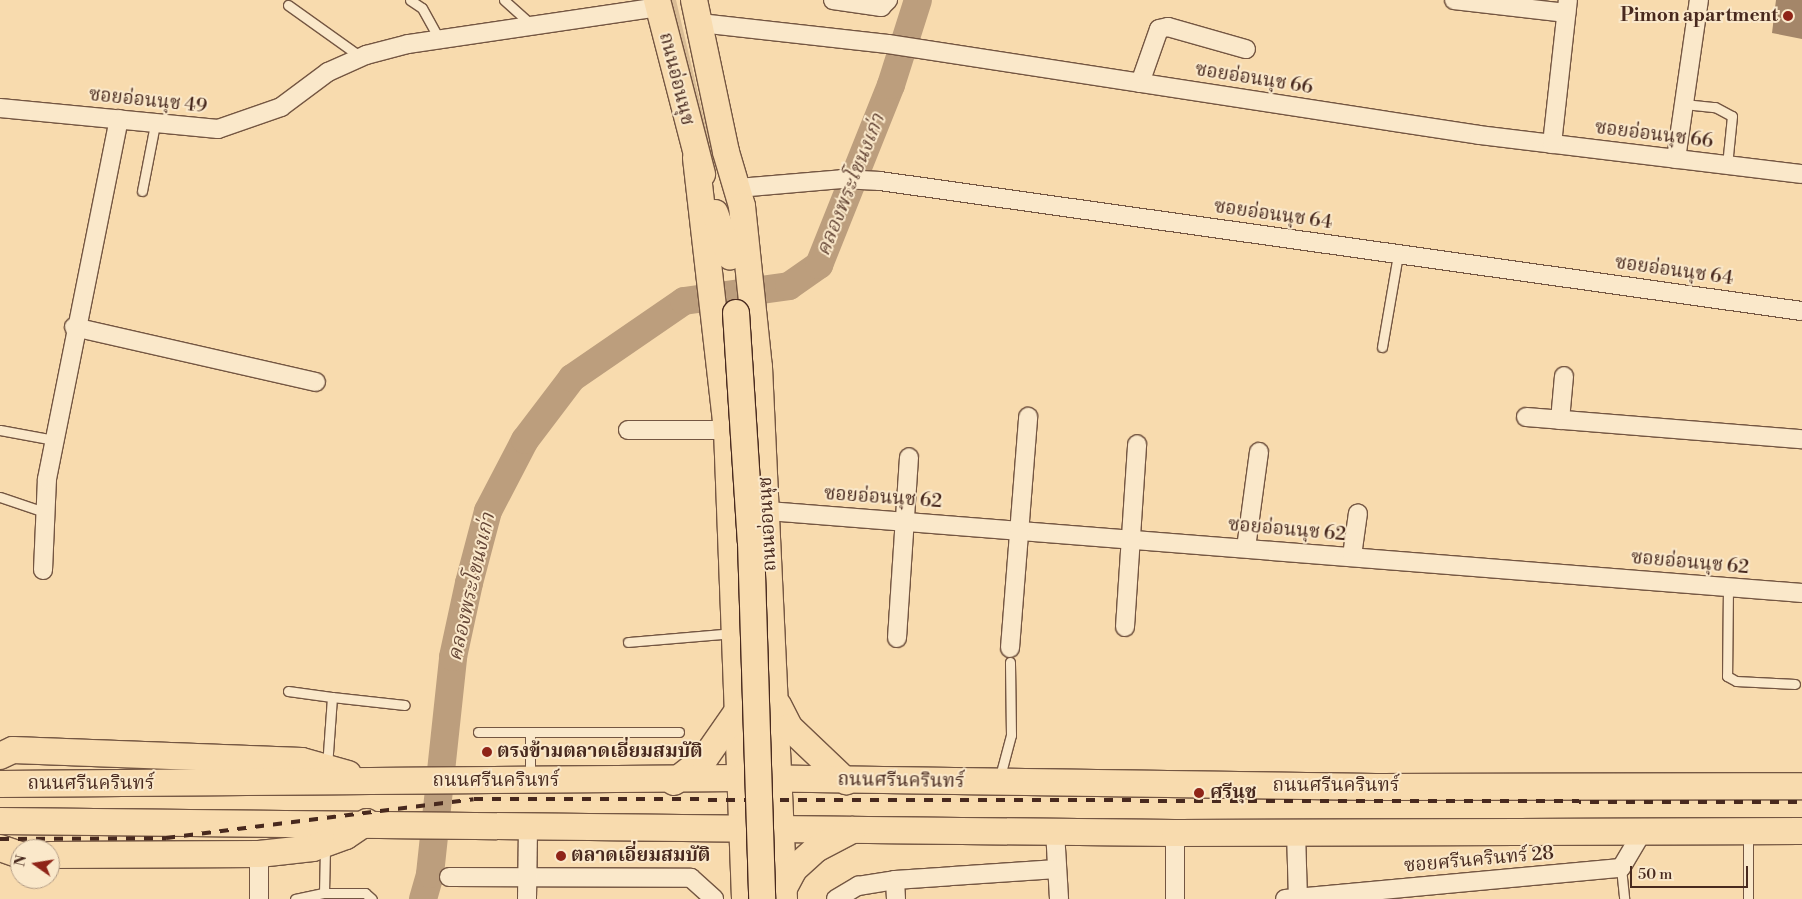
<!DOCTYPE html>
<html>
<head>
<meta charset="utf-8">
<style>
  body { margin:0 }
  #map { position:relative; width:1802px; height:899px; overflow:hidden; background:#f8dbae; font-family:"Libre Bodoni","Noto Serif Thai",serif }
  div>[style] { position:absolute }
  .green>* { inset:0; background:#dabd96 }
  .river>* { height:28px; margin:-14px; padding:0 14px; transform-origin:14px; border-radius:14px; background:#bc9e7d }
  .building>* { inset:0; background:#a48669 }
  .roads { filter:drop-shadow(1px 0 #745642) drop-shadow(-1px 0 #745642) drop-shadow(0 1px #745642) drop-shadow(0 -1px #745642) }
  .lane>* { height:9px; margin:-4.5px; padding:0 4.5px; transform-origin:4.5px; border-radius:4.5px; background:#fae8ca }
  .street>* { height:18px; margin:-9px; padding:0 9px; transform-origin:9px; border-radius:9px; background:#fae8ca }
  .primary>* { height:26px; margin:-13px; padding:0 13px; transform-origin:13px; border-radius:13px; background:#f8dbae }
  .rail>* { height:4px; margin-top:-2px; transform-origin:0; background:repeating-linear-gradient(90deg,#48291e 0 9px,transparent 0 18px) }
  .bridges { filter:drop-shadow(1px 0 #48291e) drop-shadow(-1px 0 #48291e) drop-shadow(0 1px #48291e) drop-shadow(0 -1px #48291e) }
  .primary-bridge>* { height:26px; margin:-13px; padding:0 13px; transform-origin:13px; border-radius:13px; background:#f8dbae }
  .dots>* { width:14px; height:14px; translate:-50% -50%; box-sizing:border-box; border:2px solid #fae8ca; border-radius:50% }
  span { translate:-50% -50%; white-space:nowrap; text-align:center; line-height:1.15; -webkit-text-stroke:4px #fae8ca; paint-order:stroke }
  .poi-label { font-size:19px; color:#48291e; font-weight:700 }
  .right { translate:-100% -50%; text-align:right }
  .left { translate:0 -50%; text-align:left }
  .street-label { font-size:19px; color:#48291e }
  .water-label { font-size:20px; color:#654636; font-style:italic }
  .north { position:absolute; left:10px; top:839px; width:50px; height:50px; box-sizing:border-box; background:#fae8ca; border:1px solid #b39c85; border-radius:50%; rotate:283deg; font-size:14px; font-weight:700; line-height:20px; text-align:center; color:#48291e }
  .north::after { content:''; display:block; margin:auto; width:18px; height:22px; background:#8f2418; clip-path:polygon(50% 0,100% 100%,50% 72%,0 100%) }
  .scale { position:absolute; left:1630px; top:866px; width:118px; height:22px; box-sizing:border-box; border:2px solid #48291e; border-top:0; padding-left:6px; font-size:15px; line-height:18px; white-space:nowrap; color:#48291e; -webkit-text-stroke:4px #fae8ca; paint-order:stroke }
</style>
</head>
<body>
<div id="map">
  <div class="green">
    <i style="clip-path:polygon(668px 0,676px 0,716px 169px,711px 169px)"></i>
  </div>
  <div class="river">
    <i style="left:423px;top:899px;width:26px;rotate:-74deg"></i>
    <i style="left:430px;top:874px;width:218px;rotate:-83.9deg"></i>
    <i style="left:453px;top:657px;width:76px;rotate:-77.8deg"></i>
    <i style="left:469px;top:583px;width:74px;rotate:-75.2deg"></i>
    <i style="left:488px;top:511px;width:80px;rotate:-62.5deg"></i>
    <i style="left:525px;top:440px;width:78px;rotate:-52.8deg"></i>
    <i style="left:572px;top:378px;width:136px;rotate:-34.5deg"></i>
    <i style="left:684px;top:301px;width:106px;rotate:-8.1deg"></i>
    <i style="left:789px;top:286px;width:37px;rotate:-35deg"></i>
    <i style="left:819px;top:265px;width:194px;rotate:-68.2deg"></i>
    <i style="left:891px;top:85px;width:89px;rotate:-72.4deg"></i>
  </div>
  <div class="building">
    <i style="clip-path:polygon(1776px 0,1802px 0,1802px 39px,1772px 33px)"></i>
  </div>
  <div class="roads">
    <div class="lane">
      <i style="left:410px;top:0;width:14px;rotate:34deg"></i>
      <i style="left:422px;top:8px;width:35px;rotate:61deg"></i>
      <i style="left:504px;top:0;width:38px;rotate:42deg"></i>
      <i style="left:288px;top:5px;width:90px;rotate:35.5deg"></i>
      <i style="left:1684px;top:104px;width:31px;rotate:6deg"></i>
      <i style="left:1715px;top:107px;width:19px;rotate:28deg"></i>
      <i style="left:1732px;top:116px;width:49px;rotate:95.8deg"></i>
      <i style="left:142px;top:191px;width:68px;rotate:-79deg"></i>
      <i style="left:1382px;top:347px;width:94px;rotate:-80.2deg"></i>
      <i style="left:0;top:430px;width:55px;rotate:10.5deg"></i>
      <i style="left:0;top:497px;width:46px;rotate:18.8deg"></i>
      <i style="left:1728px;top:587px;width:89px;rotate:90.6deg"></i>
      <i style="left:1727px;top:676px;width:10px;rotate:29deg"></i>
      <i style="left:1736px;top:681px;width:59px;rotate:2.9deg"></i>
      <i style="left:628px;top:642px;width:105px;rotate:-4.9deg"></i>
      <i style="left:288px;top:691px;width:44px;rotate:7.8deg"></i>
      <i style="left:332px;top:697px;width:69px;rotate:94.1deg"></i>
      <i style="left:332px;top:697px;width:73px;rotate:6.3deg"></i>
      <i style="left:478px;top:732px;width:201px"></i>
      <i style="left:530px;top:778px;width:46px;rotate:-90deg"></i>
      <i style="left:999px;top:780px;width:47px;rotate:-75.1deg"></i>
      <i style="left:1011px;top:735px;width:73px;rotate:-90.8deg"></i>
      <i style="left:1748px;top:834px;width:65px;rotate:90deg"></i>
      <i style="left:1621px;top:868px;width:31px;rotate:84deg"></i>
      <i style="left:324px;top:893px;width:41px"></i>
      <i style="left:365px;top:893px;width:9px;rotate:41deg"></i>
      <i style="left:295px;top:899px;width:30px;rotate:-12deg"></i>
      <i style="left:324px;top:893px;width:45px;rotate:-88.7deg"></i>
    </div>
    <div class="street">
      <i style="left:833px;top:0;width:49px;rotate:8.3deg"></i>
      <i style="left:881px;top:7px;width:10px;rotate:-45deg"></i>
      <i style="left:1454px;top:0;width:113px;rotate:6.6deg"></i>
      <i style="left:700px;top:23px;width:189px;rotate:6.4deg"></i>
      <i style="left:888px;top:44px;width:598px;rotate:8.75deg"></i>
      <i style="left:1479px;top:135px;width:325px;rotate:6.9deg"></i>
      <i style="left:1140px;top:83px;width:57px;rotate:-70.6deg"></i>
      <i style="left:1159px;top:29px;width:9px;rotate:-13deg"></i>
      <i style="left:1168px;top:27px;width:81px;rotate:15.8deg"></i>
      <i style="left:0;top:108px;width:219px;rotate:5.5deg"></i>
      <i style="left:218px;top:129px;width:67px;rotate:-19.2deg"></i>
      <i style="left:281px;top:107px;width:59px;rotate:-36.7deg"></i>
      <i style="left:328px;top:72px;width:42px;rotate:-24.1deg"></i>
      <i style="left:366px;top:55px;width:43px;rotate:-14.7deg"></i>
      <i style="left:408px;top:44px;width:253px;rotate:-8.4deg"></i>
      <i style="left:1552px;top:144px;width:145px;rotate:-83.7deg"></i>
      <i style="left:1676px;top:159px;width:161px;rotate:-81.8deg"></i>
      <i style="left:738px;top:188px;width:104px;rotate:-4.9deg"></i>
      <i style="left:842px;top:179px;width:38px;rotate:3deg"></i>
      <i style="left:880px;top:181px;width:931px;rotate:8.03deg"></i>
      <i style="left:74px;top:327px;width:248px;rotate:12.8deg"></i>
      <i style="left:1526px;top:417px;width:277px;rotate:4.6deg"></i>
      <i style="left:1560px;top:420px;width:44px;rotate:-84.8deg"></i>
      <i style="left:628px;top:430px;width:99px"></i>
      <i style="left:768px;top:511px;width:1037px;rotate:4.53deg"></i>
      <i style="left:1246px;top:548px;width:97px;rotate:-82.3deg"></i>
      <i style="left:1352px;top:556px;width:43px;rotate:-82.1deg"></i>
      <i style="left:43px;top:570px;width:91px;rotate:-87.5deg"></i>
      <i style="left:47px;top:479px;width:367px;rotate:-78.7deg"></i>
      <i style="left:1125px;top:627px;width:183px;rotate:-86.2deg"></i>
      <i style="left:897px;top:638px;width:181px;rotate:-86.2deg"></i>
      <i style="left:1010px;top:648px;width:232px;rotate:-85.5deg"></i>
      <i style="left:1055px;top:831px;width:68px;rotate:86.6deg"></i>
      <i style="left:1296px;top:832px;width:67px;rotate:88.3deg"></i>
      <i style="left:1175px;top:833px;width:66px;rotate:90deg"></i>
      <i style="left:449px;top:877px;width:242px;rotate:0.2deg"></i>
      <i style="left:691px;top:878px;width:31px;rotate:42deg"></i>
      <i style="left:895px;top:880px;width:19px;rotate:87deg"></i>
      <i style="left:259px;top:899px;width:45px;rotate:-90deg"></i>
      <i style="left:527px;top:899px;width:75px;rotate:-89.2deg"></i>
      <i style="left:836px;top:899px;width:26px;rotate:-31deg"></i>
      <i style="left:858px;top:886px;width:37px;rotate:-9deg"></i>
      <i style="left:895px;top:880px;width:162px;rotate:-3.9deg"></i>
      <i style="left:1285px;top:899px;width:337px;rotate:-5.3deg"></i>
      <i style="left:1621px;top:868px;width:43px;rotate:-59.3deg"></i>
    </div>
    <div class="primary">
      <i style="left:657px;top:0;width:180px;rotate:75.5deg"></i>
      <i style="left:694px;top:0;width:155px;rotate:78.1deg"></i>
      <i style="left:726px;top:152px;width:56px;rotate:73.5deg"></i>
      <i style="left:742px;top:206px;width:162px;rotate:84deg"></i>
      <i style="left:759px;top:367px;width:533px;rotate:87.31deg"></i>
      <i style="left:696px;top:158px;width:274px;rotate:83.5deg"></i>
      <i style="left:727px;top:430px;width:469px;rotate:87.8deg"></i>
      <i style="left:715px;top:213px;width:46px;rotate:70.8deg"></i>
      <i style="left:778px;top:705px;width:25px;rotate:63deg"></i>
      <i style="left:789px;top:727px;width:79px;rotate:43.5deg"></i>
      <i style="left:0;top:756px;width:14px;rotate:-25deg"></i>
      <i style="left:13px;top:750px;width:289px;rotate:2.2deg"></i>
      <i style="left:302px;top:761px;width:48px;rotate:15.8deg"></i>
      <i style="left:674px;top:782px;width:39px;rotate:-38deg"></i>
      <i style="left:705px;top:758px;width:60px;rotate:-55.2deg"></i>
      <i style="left:0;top:784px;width:741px;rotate:-0.46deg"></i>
      <i style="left:741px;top:778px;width:635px;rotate:0.81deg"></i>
      <i style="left:1376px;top:787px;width:426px;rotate:-0.1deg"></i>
      <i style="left:0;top:821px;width:1175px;rotate:0.59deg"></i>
      <i style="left:1175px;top:833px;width:627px;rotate:-0.18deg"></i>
      <i style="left:0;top:848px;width:21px;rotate:19deg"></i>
      <i style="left:50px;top:855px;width:209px;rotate:-0.3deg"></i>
      <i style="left:259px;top:854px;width:54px;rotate:-6.3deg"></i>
      <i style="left:313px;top:848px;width:35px;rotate:-20deg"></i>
      <i style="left:346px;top:836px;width:25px;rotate:-34deg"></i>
      <i style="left:784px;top:888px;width:21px;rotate:-62deg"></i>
      <i style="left:794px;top:869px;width:30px;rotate:-42deg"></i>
      <i style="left:816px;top:849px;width:41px;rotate:-27.8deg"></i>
    </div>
  </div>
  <div class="rail">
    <i style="left:0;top:839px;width:166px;rotate:-0.3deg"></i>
    <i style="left:166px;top:838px;width:310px;rotate:-7.2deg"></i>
    <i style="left:474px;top:799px;width:1328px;rotate:0.13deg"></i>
  </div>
  <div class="bridges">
    <div class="primary-bridge">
      <i style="left:736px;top:313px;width:229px;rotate:86.3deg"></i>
      <i style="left:751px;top:542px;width:357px;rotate:88.2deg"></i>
    </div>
  </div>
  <div class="dots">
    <i style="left:1788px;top:16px;background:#8f2418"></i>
    <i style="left:487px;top:752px;background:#8f2418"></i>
    <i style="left:1199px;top:793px;background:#8f2418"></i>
    <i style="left:561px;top:856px;background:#8f2418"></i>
  </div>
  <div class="poi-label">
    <span class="right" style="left:1778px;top:16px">Pimon apartment</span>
    <span class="left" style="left:497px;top:752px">ตรงข้ามตลาดเอี่ยมสมบัติ</span>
    <span class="left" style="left:1210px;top:793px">ศรีนุช</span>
    <span class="left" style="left:571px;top:856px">ตลาดเอี่ยมสมบัติ</span>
  </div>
  <div class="street-label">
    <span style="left:676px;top:79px;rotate:76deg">ถนนอ่อนนุช</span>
    <span style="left:1254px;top:79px;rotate:9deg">ซอยอ่อนนุช 66</span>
    <span style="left:148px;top:101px;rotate:6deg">ซอยอ่อนนุช 49</span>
    <span style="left:1654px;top:135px;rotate:7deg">ซอยอ่อนนุช 66</span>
    <span style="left:1273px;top:215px;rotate:8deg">ซอยอ่อนนุช 64</span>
    <span style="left:1674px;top:271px;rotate:8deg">ซอยอ่อนนุช 64</span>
    <span style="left:883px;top:498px;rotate:4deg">ซอยอ่อนนุช 62</span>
    <span style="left:768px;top:524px;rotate:-93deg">ถนนอ่อนนุช</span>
    <span style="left:1287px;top:530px;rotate:5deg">ซอยอ่อนนุช 62</span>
    <span style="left:1690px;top:563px;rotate:5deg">ซอยอ่อนนุช 62</span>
    <span style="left:496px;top:781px">ถนนศรีนครินทร์</span>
    <span style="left:901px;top:781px;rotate:1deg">ถนนศรีนครินทร์</span>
    <span style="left:91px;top:784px">ถนนศรีนครินทร์</span>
    <span style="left:1336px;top:786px">ถนนศรีนครินทร์</span>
    <span style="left:1479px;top:860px;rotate:-5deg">ซอยศรีนครินทร์ 28</span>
  </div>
  <div class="water-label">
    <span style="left:851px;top:185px;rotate:-68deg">คลองพระโขนงเก่า</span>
    <span style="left:472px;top:587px;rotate:-77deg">คลองพระโขนงเก่า</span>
  </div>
  <div class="north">N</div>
  <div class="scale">50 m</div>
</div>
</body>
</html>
